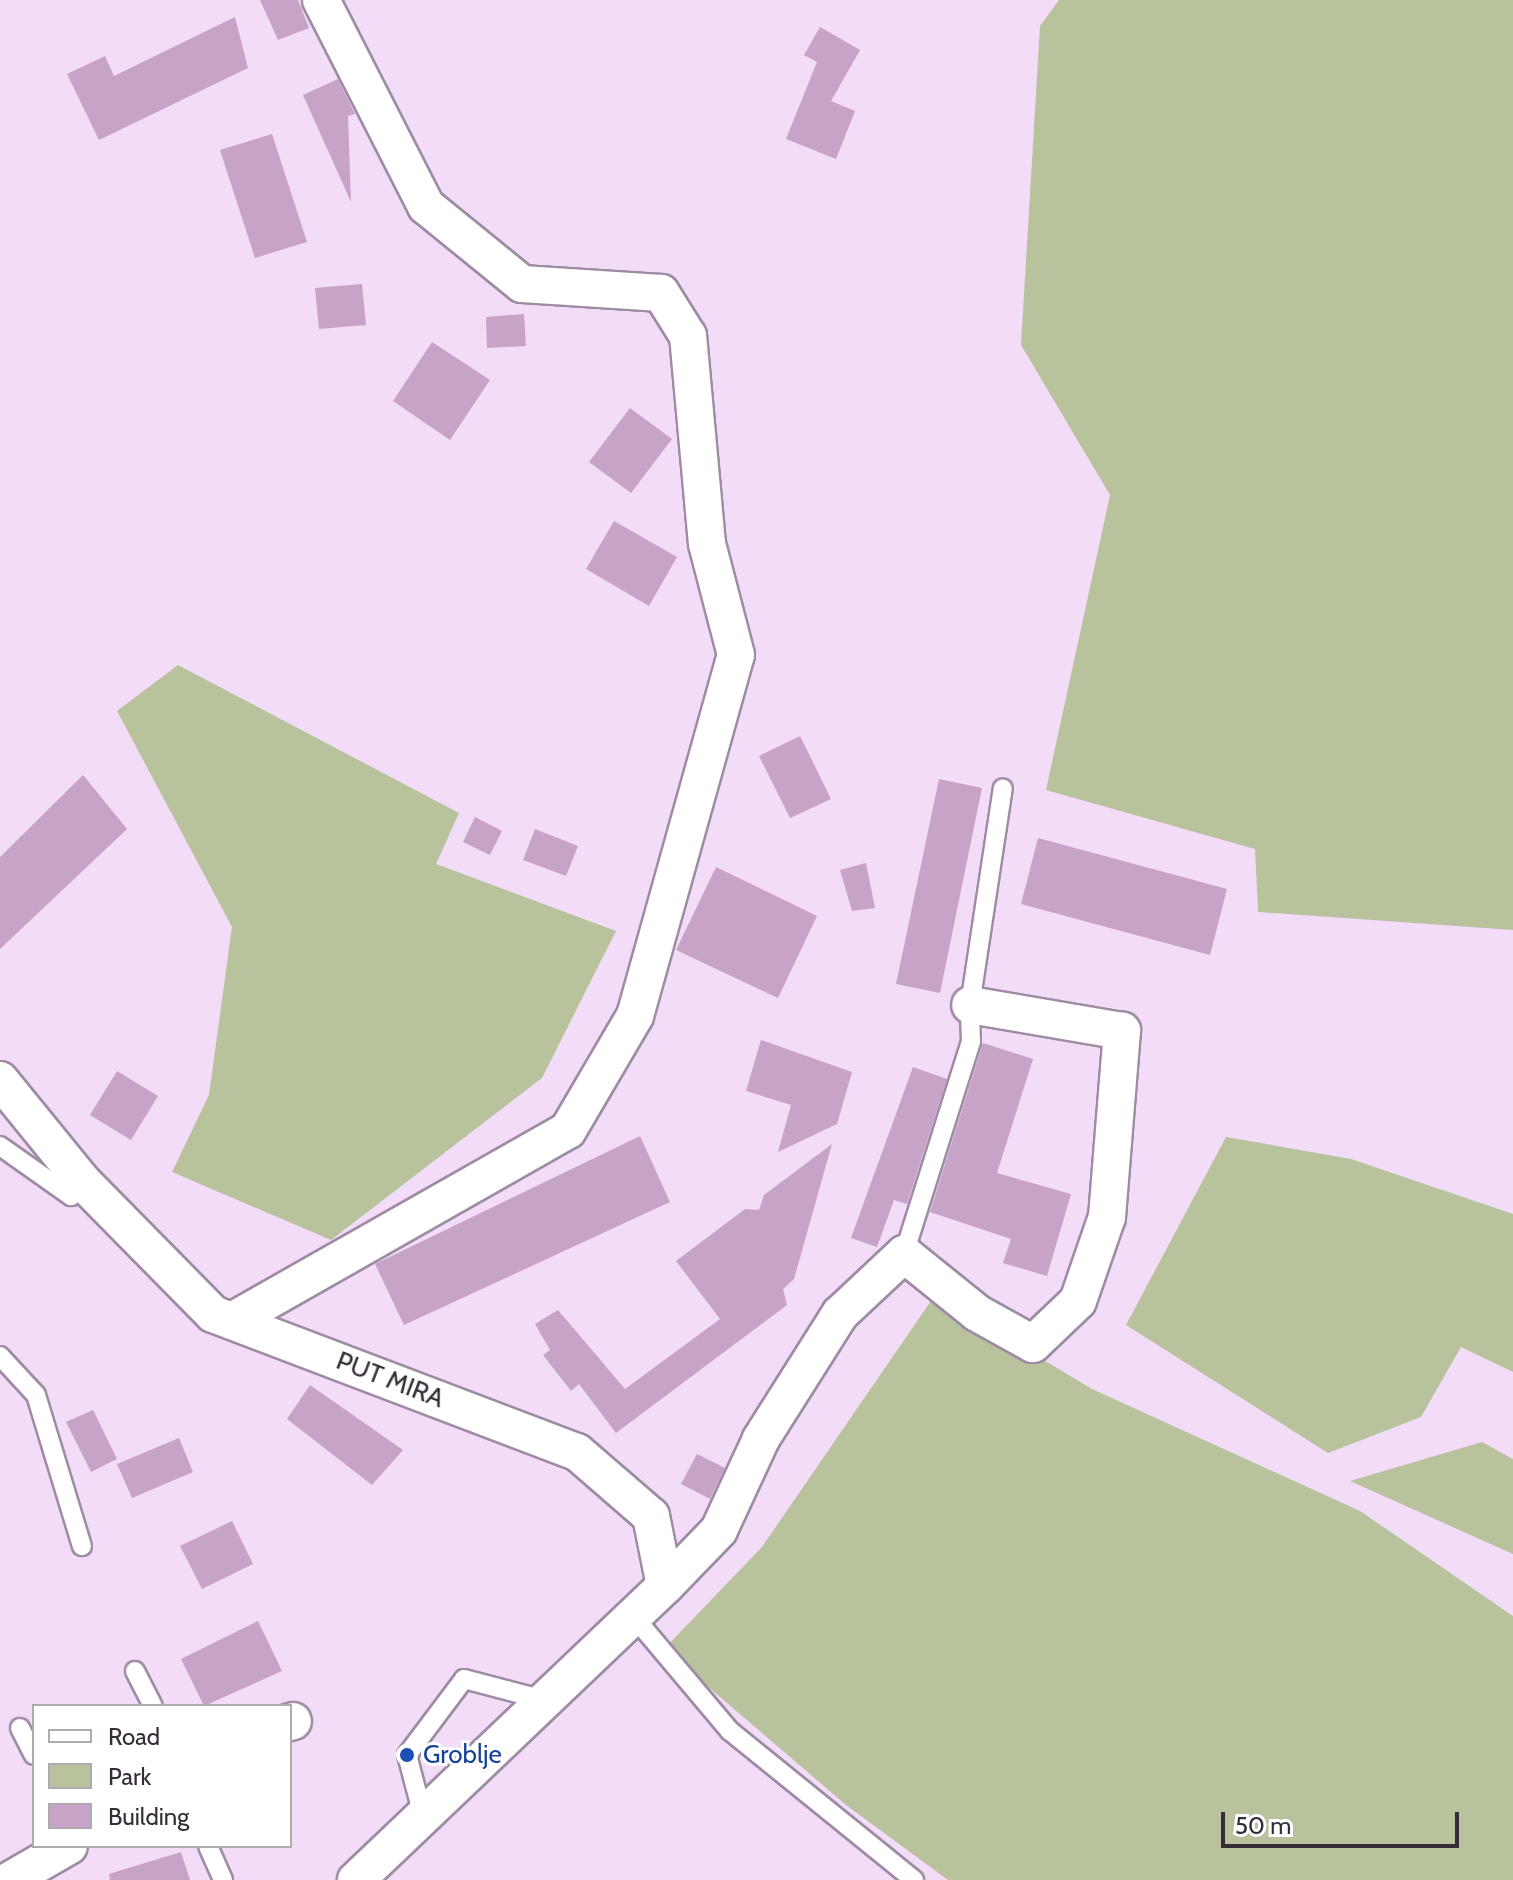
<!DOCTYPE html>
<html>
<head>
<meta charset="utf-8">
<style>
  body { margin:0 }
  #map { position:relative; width:1513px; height:1880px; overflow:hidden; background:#f2dcf8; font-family:Cabin,sans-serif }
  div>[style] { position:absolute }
  .green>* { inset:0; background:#b8c29d }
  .building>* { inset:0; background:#c6a3c7 }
  .roads { filter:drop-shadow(2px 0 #9e8ba4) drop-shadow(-2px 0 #9e8ba4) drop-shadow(0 2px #9e8ba4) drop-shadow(0 -2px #9e8ba4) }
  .service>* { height:18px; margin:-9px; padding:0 9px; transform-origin:9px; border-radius:9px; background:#fff }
  .minor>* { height:36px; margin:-18px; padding:0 18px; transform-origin:18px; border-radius:18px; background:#fff }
  .dots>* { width:22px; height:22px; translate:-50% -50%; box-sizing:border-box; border:4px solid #fff; border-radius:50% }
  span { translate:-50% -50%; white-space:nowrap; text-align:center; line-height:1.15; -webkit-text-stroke:6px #fff; paint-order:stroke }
  .street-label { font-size:26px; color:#352c37 }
  .transit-label { font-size:26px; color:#164399 }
  .left { translate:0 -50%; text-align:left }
  .legend { position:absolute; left:32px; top:1704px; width:260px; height:144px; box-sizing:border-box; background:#fff; border:2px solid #aeabaf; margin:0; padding:10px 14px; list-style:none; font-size:24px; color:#352c37 }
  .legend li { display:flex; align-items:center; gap:16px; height:40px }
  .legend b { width:40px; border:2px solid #aeabaf }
  .scale { position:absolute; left:1221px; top:1812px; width:238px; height:36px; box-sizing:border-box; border:4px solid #352c37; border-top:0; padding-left:10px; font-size:24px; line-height:28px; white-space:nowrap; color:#352c37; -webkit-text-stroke:6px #fff; paint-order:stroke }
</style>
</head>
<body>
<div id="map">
  <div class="green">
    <i style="clip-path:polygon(1059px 0,1513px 0,1513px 930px,1258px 912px,1255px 849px,1046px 790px,1110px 495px,1021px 345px,1040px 26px)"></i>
    <i style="clip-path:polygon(178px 665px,459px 813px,436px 864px,616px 931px,542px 1078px,331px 1240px,172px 1172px,209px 1095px,232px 927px,117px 711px)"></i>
    <i style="clip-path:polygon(1226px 1137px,1351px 1159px,1513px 1214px,1513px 1372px,1461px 1347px,1421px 1417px,1328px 1453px,1126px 1325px)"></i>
    <i style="clip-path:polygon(935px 1295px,1092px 1389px,1360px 1511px,1513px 1616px,1513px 1880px,948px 1880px,846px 1805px,664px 1649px,762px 1547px)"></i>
    <i style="clip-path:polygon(1482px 1442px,1513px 1459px,1513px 1554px,1350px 1481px)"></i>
  </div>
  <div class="building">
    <i style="clip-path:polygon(260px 0,298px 0,309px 28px,278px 40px)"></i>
    <i style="clip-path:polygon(235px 17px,248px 68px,99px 140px,67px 74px,105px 56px,114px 76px)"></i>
    <i style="clip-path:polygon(820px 27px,860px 50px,831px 101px,855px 111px,836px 159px,786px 139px,817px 62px,804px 55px)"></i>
    <i style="clip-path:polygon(338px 79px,355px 114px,348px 116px,351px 202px,303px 95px)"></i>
    <i style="clip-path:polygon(272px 134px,307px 242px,255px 258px,220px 150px)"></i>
    <i style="clip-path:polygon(362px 284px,366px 325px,319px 329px,315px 288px)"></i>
    <i style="clip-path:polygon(524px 314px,526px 346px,487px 348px,486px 317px)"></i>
    <i style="clip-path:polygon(432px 342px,490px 380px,450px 440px,393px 401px)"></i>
    <i style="clip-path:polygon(630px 408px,672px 439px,631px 493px,589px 462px)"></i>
    <i style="clip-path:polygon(614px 521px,677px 557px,649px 606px,586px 569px)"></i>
    <i style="clip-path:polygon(800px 736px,831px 799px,790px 818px,759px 756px)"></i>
    <i style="clip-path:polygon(83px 775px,127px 829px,0 949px,0 857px)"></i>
    <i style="clip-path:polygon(939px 779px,982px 788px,940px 993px,896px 984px)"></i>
    <i style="clip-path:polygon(475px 817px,502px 831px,490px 855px,463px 842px)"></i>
    <i style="clip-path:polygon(535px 829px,578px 846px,566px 876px,523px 860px)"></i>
    <i style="clip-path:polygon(1038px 838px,1227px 889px,1210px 955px,1021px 904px)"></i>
    <i style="clip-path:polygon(866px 863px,875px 908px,852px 911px,840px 870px)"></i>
    <i style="clip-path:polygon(716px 867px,817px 916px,778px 998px,676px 950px)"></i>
    <i style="clip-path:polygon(761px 1040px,852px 1072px,837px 1124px,778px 1152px,791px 1105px,746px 1091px)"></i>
    <i style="clip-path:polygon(983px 1043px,1033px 1059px,997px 1173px,1071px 1194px,1047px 1276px,1003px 1263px,1011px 1239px,930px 1212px)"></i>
    <i style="clip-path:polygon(913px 1067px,947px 1079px,907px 1204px,894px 1200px,877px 1247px,851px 1238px)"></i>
    <i style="clip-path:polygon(117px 1071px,158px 1096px,131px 1140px,90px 1115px)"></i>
    <i style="clip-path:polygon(640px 1136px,670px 1202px,404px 1325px,375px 1264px)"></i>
    <i style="clip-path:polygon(832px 1144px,794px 1279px,783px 1289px,787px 1305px,616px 1433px,579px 1384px,571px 1391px,543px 1355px,550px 1350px,535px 1324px,558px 1310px,625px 1389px,720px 1319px,676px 1261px,745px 1209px,759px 1210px,764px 1195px)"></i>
    <i style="clip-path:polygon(310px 1385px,403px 1450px,372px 1485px,287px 1419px)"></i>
    <i style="clip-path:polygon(93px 1410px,117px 1459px,91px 1472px,66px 1422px)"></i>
    <i style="clip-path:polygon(179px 1438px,193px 1472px,132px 1498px,117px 1464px)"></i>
    <i style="clip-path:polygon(697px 1454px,725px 1468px,710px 1499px,681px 1484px)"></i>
    <i style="clip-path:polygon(232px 1521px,253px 1564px,202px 1589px,180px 1546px)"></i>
    <i style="clip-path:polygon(258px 1621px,282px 1671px,204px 1706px,181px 1659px)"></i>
    <i style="clip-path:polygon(181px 1852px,190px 1880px,110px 1880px,109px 1874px)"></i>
  </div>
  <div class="roads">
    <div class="service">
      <i style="left:0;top:1146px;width:87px;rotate:35.2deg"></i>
      <i style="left:71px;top:1196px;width:18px;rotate:-49deg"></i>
      <i style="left:904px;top:1254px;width:222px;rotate:-72.5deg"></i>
      <i style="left:971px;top:1042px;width:37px;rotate:-92deg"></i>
      <i style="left:970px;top:1005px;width:219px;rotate:-81.4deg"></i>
      <i style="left:0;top:1356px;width:53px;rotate:47.3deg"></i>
      <i style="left:36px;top:1395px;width:158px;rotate:73.1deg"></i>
      <i style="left:634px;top:1617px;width:149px;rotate:49.9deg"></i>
      <i style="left:730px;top:1731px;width:237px;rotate:39deg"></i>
      <i style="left:135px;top:1671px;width:39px;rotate:63deg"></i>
      <i style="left:20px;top:1728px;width:30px;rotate:63deg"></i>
      <i style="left:422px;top:1812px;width:59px;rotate:-104.7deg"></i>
      <i style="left:407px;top:1755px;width:95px;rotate:-53.1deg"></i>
      <i style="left:464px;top:1679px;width:87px;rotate:14.7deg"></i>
      <i style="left:208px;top:1846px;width:37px;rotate:66deg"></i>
    </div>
    <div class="minor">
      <i style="left:0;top:1080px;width:132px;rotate:50.9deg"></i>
      <i style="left:83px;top:1182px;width:185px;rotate:45.4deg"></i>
      <i style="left:213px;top:1314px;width:389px;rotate:20.8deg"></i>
      <i style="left:577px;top:1452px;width:98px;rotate:40.9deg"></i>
      <i style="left:651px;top:1516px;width:71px;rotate:78.7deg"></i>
      <i style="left:665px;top:1586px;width:427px;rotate:136.4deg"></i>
      <i style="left:232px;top:1321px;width:386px;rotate:-29.6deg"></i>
      <i style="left:568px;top:1130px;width:132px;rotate:-59.6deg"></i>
      <i style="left:635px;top:1016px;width:375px;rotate:-74.4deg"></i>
      <i style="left:736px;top:655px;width:115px;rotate:-104.6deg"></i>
      <i style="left:707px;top:544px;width:209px;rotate:-95.2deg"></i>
      <i style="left:688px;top:336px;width:51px;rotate:-122.1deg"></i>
      <i style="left:661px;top:293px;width:139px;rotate:-176.3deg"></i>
      <i style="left:522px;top:284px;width:124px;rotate:-140.9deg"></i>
      <i style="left:426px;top:206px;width:231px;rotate:-117deg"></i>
      <i style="left:665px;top:1586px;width:78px;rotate:-46deg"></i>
      <i style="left:719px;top:1530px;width:100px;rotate:-65.2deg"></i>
      <i style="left:761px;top:1439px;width:148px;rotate:-57.7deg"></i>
      <i style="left:840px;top:1314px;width:88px;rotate:-43.2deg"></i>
      <i style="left:904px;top:1254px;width:94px;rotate:38.9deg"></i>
      <i style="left:977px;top:1313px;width:64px;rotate:29deg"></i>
      <i style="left:1033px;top:1344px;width:62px;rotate:-43.7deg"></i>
      <i style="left:1078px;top:1301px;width:89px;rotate:-71deg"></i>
      <i style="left:1107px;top:1217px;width:187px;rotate:-85.4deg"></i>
      <i style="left:1122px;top:1031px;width:154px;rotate:-170.3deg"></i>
      <i style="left:290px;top:1722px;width:3px;rotate:-18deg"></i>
      <i style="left:10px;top:1880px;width:68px;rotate:-30deg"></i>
    </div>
  </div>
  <div class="dots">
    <i style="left:407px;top:1755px;background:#1a4fb4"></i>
  </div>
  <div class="street-label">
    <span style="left:390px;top:1380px;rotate:21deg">PUT MIRA</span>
  </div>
  <div class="transit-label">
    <span class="left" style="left:423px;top:1755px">Groblje</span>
  </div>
  <ul class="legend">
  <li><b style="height:10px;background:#fff"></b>Road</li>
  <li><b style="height:22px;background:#b8c29d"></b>Park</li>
  <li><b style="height:22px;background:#c6a3c7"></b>Building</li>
  </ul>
  <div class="scale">50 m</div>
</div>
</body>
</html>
